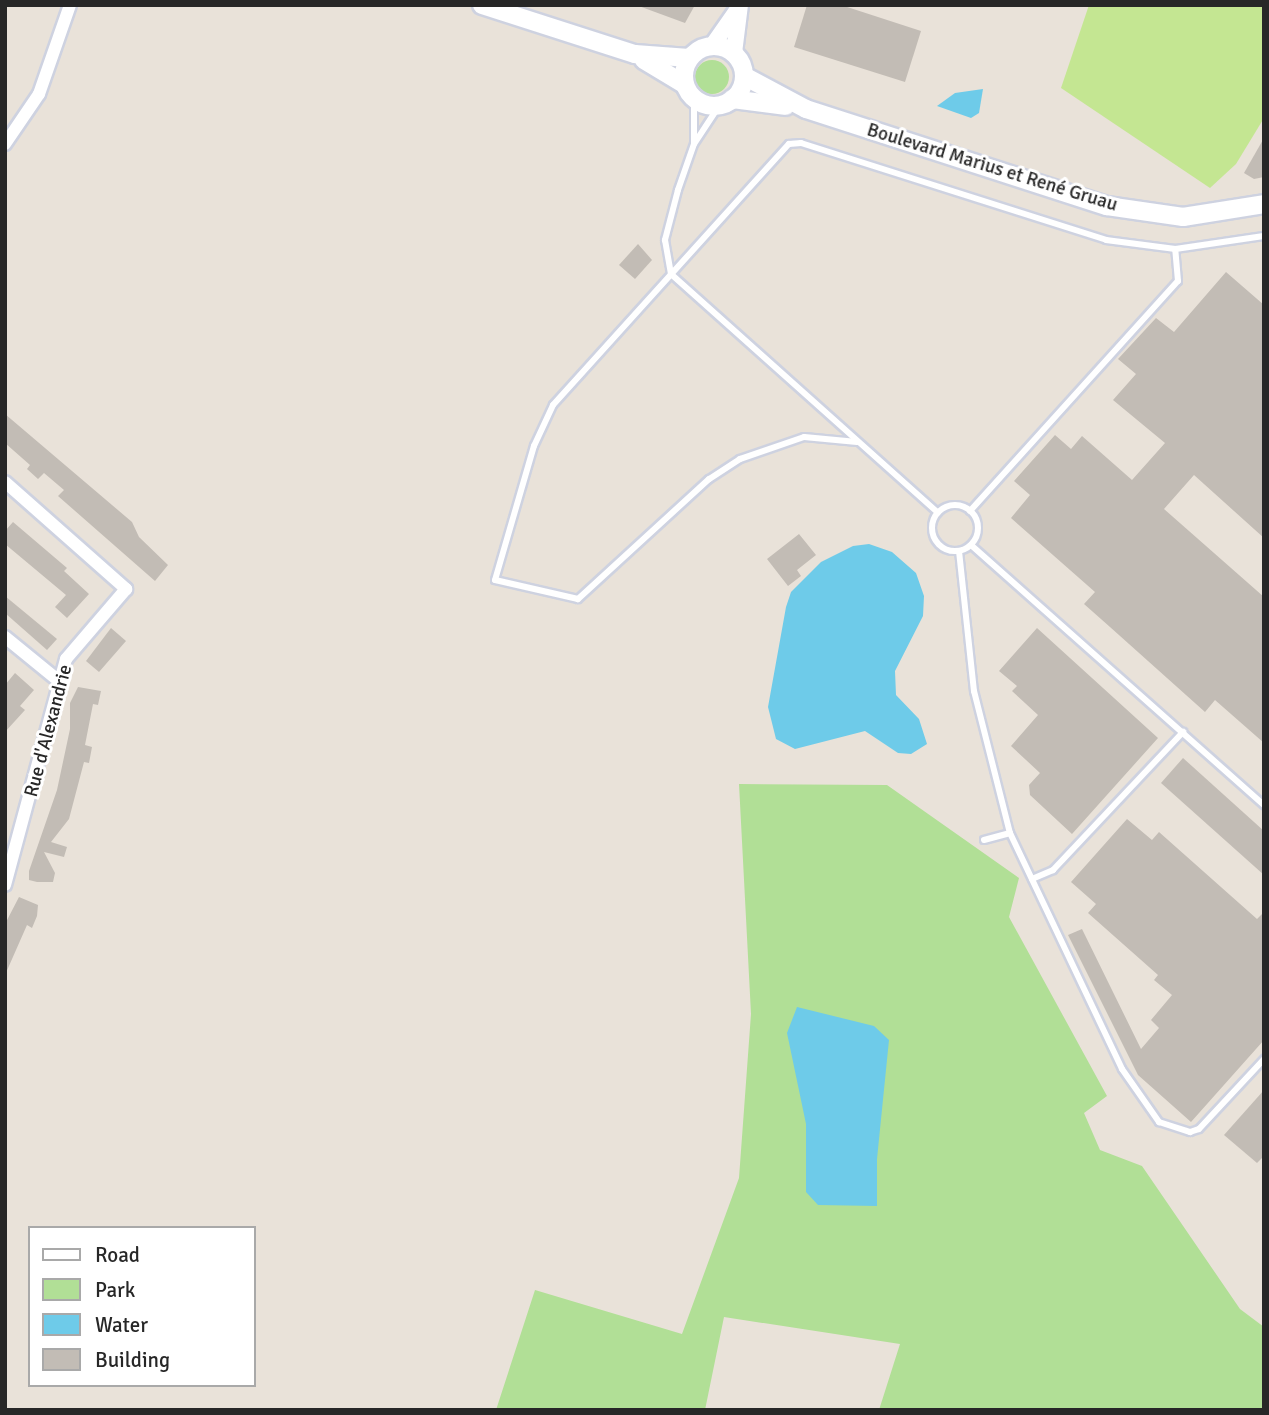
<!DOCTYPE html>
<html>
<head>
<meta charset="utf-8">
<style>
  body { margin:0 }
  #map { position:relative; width:1269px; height:1415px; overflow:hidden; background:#e9e2d9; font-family:Signika,sans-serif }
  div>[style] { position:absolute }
  .green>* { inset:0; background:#b1df96 }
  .round { border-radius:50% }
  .pitch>* { inset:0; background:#c4e692 }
  .water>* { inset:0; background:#6ecbe9 }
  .building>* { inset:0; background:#c2bcb5 }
  .roads { filter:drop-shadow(2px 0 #ced2e0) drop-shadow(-2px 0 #ced2e0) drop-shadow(0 2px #ced2e0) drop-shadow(0 -2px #ced2e0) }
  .service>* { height:6px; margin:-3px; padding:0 3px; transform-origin:3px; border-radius:3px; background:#fff }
  .service>.ring { margin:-3px; padding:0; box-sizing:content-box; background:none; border:6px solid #fff; border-radius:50% }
  .minor>* { height:12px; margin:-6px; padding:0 6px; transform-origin:6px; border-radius:6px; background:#fff }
  .tertiary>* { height:16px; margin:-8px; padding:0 8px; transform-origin:8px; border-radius:8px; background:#fff }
  .secondary>* { height:18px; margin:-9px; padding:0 9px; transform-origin:9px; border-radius:9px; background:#fff }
  .secondary>.ring { margin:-9px; padding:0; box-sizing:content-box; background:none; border:18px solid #fff; border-radius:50% }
  span { translate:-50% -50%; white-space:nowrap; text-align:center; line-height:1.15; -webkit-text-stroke:6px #fff; paint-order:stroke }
  .street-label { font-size:19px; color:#272727 }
  .frame { position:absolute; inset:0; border:7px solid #272727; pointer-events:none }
  .legend { position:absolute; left:28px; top:1226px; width:228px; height:161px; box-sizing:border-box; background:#fff; border:2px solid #a9a9a9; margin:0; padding:9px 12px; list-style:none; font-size:21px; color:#272727 }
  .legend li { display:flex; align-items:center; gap:14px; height:35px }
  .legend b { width:35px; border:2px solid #a9a9a9 }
</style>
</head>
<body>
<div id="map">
  <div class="green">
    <i class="round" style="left:695px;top:60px;width:34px;height:34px"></i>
    <i style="clip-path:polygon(739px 784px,887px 785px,1019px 878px,1009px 917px,1107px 1096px,1084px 1113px,1100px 1150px,1142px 1166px,1240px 1309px,1264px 1327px,1264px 1410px,879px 1410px,900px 1344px,724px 1317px,705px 1410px,496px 1410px,535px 1290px,682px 1334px,739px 1178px,751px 1014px)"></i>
  </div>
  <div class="pitch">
    <i style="clip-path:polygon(1089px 5px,1264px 5px,1264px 118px,1236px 164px,1210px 188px,1061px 88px)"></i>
  </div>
  <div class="water">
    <i style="clip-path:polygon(983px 89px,979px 113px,971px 118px,937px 106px,955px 93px)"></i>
    <i style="clip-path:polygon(869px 544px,892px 552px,916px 573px,924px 596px,923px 616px,895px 671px,896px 695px,919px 719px,927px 744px,911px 754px,898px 753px,865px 731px,795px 749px,776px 739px,768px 707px,786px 607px,791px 592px,821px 562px,853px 546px)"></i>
    <i style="clip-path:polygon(797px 1007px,874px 1026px,889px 1040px,877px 1159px,877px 1206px,818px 1205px,806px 1192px,806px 1124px,787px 1033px)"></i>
  </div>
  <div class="building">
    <i style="clip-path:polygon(636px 5px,695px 5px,685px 23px)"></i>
    <i style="clip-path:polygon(807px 5px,841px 5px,921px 31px,905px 82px,794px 47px)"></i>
    <i style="clip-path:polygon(1264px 138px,1264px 177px,1254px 179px,1244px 173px)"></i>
    <i style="clip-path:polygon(638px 244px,652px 260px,635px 279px,619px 265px)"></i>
    <i style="clip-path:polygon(1226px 272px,1264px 305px,1264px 538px,1194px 475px,1164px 509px,1264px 597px,1264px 743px,1215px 700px,1205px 712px,1110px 627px,1084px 604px,1095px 592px,1011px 518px,1030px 495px,1014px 481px,1055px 435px,1071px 449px,1082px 436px,1132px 480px,1165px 443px,1113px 400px,1136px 374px,1118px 359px,1156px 318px,1174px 332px)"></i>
    <i style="clip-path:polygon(5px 414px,132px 522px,139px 537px,168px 565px,155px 581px,58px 496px,64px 490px,44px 473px,38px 479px,27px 469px,30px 465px,5px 443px)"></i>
    <i style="clip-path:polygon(13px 522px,67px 568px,64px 571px,89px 594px,67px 618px,55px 607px,66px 595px,5px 544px,5px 531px)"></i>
    <i style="clip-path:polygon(799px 534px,816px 555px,797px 570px,801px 576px,788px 586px,767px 559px)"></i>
    <i style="clip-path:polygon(5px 596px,57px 639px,47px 650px,5px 613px)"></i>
    <i style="clip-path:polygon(111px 628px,126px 641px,99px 672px,86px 661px)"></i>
    <i style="clip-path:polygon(1037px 628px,1158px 738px,1072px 834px,1030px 795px,1029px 785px,1040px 773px,1011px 746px,1038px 715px,1012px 691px,1017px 686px,999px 671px)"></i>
    <i style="clip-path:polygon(15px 673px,34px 690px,20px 706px,25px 710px,5px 732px,5px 685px)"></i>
    <i style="clip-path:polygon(78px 687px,101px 691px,98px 705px,93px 704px,85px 745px,92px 747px,89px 763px,84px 762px,69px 819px,51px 842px,67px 847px,64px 857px,44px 852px,55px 873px,53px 882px,37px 882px,29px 880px,29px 871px,57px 790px,70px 729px,70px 703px)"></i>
    <i style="clip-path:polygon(1183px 758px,1264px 831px,1264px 875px,1161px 783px)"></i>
    <i style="clip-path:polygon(1127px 819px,1152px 840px,1159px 832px,1257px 919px,1264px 912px,1264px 1040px,1191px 1122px,1138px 1075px,1068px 935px,1082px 929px,1141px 1049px,1159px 1028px,1151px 1020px,1172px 995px,1154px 980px,1158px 975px,1088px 913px,1096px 904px,1071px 882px)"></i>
    <i style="clip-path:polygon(19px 897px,38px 905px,37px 916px,32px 928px,27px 925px,5px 975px,5px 924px)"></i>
    <i style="clip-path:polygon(1264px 1090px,1264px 1156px,1257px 1163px,1224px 1135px)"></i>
  </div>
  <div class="roads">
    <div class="service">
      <i style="left:719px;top:106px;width:45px;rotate:123.3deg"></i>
      <i style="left:694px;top:144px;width:49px;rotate:109.2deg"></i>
      <i style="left:678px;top:190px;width:52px;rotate:104.6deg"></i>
      <i style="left:665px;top:240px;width:35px;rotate:80deg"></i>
      <i style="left:671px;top:274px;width:358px;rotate:41.8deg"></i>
      <i style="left:694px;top:142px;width:43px;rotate:-90deg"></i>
      <i style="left:857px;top:442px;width:53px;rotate:-174.6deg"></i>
      <i style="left:804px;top:437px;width:68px;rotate:161deg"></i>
      <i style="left:740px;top:459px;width:37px;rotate:147deg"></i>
      <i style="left:709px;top:479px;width:178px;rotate:137.5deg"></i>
      <i style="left:578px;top:599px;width:85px;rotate:-167.1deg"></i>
      <i style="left:495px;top:580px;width:140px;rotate:-73.8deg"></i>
      <i style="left:534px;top:446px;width:45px;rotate:-65.1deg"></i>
      <i style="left:553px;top:405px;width:352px;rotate:-47.9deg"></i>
      <i style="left:789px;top:144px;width:12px;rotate:-5deg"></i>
      <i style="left:801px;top:143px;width:320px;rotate:17.6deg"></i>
      <i style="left:1106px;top:240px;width:70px;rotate:7.4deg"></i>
      <i class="ring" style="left:932px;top:505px;width:40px;height:40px"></i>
      <i style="left:970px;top:511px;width:310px;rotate:-47.9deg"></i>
      <i style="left:1178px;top:281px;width:32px;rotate:-95deg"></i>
      <i style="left:1175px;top:249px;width:90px;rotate:-8.3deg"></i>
      <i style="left:971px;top:545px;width:392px;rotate:41.6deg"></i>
      <i style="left:959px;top:551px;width:141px;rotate:83.9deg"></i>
      <i style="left:974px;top:691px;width:146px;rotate:75.8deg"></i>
      <i style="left:1010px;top:833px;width:261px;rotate:64.6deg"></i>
      <i style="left:1122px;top:1069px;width:65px;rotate:55.1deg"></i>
      <i style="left:1159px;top:1122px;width:33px;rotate:18deg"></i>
      <i style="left:1190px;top:1132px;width:9px;rotate:-18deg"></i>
      <i style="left:1199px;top:1129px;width:96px;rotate:-47.1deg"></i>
      <i style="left:984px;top:840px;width:27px;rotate:-15deg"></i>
      <i style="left:1032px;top:879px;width:23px;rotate:-23deg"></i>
      <i style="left:1053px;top:870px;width:190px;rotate:-46.7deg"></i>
    </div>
    <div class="minor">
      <i style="left:5px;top:144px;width:60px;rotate:-55.8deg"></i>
      <i style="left:39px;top:94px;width:94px;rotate:-70.8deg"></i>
      <i style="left:5px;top:482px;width:162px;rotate:41.5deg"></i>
      <i style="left:126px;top:589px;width:92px;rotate:130.6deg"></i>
      <i style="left:66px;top:659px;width:234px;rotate:105.1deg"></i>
      <i style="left:5px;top:637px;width:70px;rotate:39.2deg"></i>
    </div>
    <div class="tertiary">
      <i style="left:712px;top:46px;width:45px;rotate:-54.9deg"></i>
      <i style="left:734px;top:53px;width:48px;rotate:-82.9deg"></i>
    </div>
    <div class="secondary">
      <i style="left:482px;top:5px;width:161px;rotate:17.8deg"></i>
      <i style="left:635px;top:54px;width:54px;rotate:4.2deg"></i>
      <i class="ring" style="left:684px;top:46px;width:42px;height:42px"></i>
      <i style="left:644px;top:60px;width:47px;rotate:31deg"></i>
      <i style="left:744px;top:76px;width:70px;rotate:28deg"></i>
      <i style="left:806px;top:109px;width:316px;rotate:17.9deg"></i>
      <i style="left:1107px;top:206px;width:77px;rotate:8.2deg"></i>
      <i style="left:1183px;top:217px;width:82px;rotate:-9.1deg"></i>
      <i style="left:732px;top:99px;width:54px;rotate:7.4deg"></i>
    </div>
  </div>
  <div class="street-label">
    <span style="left:992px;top:168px;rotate:17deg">Boulevard Marius et René Gruau</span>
    <span style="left:49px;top:731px;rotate:-75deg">Rue d'Alexandrie</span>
  </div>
  <div class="frame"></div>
  <ul class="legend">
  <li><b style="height:9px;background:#fff"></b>Road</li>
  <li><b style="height:19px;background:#b1df96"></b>Park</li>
  <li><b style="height:19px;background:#6ecbe9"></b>Water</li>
  <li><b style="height:19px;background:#c2bcb5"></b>Building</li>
  </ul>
</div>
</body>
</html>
